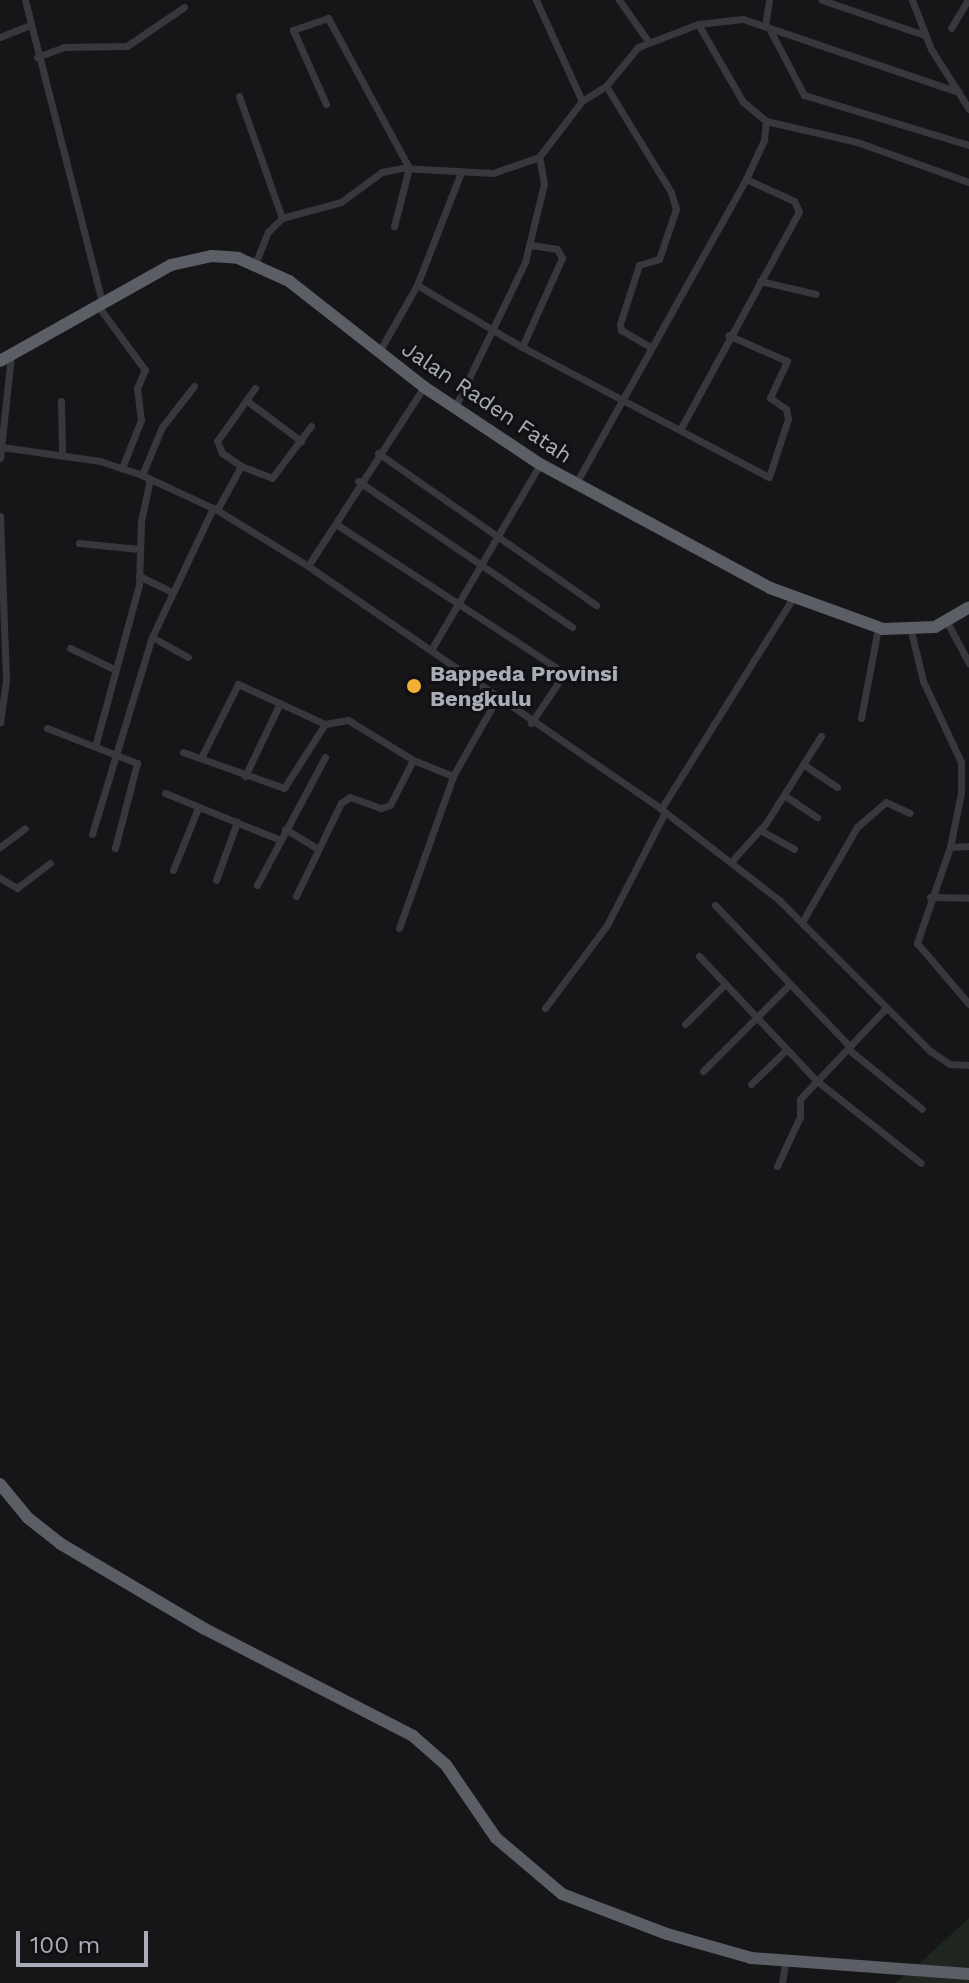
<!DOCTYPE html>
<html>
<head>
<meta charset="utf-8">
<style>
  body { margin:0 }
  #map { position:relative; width:969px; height:1983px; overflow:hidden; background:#161618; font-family:"Work Sans",sans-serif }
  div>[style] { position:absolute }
  .green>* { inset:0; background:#1e261f }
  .minor>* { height:7px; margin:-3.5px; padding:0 3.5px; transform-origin:3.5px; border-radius:3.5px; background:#37383d }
  .trunk>* { height:12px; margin:-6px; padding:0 6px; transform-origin:6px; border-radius:6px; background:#5b5e65 }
  .dots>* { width:22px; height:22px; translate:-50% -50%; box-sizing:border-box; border:4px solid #111113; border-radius:50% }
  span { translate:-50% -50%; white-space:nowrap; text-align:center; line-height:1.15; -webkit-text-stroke:6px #111113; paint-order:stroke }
  .street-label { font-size:22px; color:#a8adb8 }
  .poi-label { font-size:22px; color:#a8adb8; font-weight:700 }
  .left { translate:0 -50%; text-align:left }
  .scale { position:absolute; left:16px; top:1931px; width:132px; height:36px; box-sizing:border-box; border:4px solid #a8adb8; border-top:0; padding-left:10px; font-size:24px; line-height:28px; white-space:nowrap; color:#a8adb8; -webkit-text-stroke:6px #111113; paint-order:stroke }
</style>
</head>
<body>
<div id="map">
  <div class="green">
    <i style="clip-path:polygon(969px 1918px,969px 1983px,895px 1983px,911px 1971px)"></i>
  </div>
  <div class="minor">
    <i style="left:25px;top:0;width:311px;rotate:75.7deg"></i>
    <i style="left:619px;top:0;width:50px;rotate:54.7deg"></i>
    <i style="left:822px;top:0;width:108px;rotate:18.9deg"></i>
    <i style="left:912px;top:0;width:53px;rotate:68.8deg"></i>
    <i style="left:931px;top:49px;width:71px;rotate:57.7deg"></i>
    <i style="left:698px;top:24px;width:45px;rotate:-6.3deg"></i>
    <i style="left:743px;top:19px;width:228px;rotate:18.7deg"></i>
    <i style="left:765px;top:26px;width:26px;rotate:-81deg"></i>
    <i style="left:769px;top:28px;width:76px;rotate:62.4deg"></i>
    <i style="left:804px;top:95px;width:172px;rotate:16.9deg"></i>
    <i style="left:951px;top:28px;width:33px;rotate:-59deg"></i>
    <i style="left:0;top:37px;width:31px;rotate:-22deg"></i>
    <i style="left:37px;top:57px;width:29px;rotate:-20deg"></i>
    <i style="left:64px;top:47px;width:63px;rotate:-0.9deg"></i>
    <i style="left:127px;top:46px;width:69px;rotate:-34.4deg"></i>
    <i style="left:606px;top:86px;width:124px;rotate:58.5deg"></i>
    <i style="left:671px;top:192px;width:18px;rotate:74deg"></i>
    <i style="left:676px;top:209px;width:53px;rotate:108.8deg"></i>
    <i style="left:659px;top:259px;width:21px;rotate:163deg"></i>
    <i style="left:639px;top:265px;width:62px;rotate:107.9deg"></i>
    <i style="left:620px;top:324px;width:6px;rotate:81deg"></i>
    <i style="left:621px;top:330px;width:34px;rotate:30deg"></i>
    <i style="left:239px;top:96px;width:129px;rotate:70.6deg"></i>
    <i style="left:326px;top:104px;width:81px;rotate:-114deg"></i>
    <i style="left:293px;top:30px;width:37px;rotate:-19deg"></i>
    <i style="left:328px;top:18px;width:170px;rotate:61.6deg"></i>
    <i style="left:409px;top:168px;width:60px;rotate:104.5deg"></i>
    <i style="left:766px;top:121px;width:93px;rotate:13deg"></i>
    <i style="left:857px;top:142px;width:119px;rotate:19.7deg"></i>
    <i style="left:255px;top:264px;width:35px;rotate:-68deg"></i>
    <i style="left:268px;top:232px;width:20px;rotate:-45deg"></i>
    <i style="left:282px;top:218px;width:61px;rotate:-15.2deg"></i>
    <i style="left:341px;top:202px;width:51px;rotate:-36.2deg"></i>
    <i style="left:382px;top:172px;width:20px;rotate:-11deg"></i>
    <i style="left:402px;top:168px;width:91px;rotate:3.1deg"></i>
    <i style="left:493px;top:173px;width:49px;rotate:-19.2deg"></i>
    <i style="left:539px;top:157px;width:71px;rotate:-52.5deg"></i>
    <i style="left:582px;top:101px;width:111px;rotate:-114.5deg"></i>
    <i style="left:760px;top:281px;width:57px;rotate:13.1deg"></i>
    <i style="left:417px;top:285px;width:122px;rotate:30.6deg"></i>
    <i style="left:522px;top:347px;width:279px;rotate:27.8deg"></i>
    <i style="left:769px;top:477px;width:61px;rotate:-71.9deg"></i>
    <i style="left:788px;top:419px;width:10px;rotate:-101deg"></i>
    <i style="left:786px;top:409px;width:19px;rotate:-145deg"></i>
    <i style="left:770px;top:398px;width:41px;rotate:-65.3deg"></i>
    <i style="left:787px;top:361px;width:64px;rotate:-156.2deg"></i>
    <i style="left:98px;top:306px;width:79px;rotate:53.7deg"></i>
    <i style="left:145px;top:370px;width:20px;rotate:114deg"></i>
    <i style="left:137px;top:388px;width:32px;rotate:83deg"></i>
    <i style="left:141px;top:420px;width:52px;rotate:111.6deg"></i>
    <i style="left:522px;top:347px;width:98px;rotate:-65.8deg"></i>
    <i style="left:562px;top:258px;width:10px;rotate:-119deg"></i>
    <i style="left:557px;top:249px;width:26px;rotate:-171deg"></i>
    <i style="left:379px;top:352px;width:77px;rotate:-60.4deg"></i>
    <i style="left:417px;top:285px;width:121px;rotate:-68.7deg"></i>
    <i style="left:255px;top:388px;width:65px;rotate:125.6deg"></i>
    <i style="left:217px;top:441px;width:13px;rotate:67deg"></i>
    <i style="left:222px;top:453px;width:23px;rotate:34deg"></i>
    <i style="left:241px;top:466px;width:33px;rotate:21deg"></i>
    <i style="left:272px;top:478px;width:65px;rotate:-53.1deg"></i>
    <i style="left:246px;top:400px;width:69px;rotate:36.7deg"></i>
    <i style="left:61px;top:401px;width:53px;rotate:88.9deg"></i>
    <i style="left:455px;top:407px;width:161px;rotate:-64.2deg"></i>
    <i style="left:525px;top:262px;width:80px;rotate:-76.3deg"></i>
    <i style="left:544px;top:184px;width:27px;rotate:-100deg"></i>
    <i style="left:681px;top:428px;width:246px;rotate:-61.4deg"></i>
    <i style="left:799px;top:212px;width:12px;rotate:-114deg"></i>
    <i style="left:794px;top:201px;width:53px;rotate:-155.4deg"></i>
    <i style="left:2px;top:447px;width:99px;rotate:8.1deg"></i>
    <i style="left:100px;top:461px;width:44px;rotate:18.4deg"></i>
    <i style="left:142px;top:475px;width:83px;rotate:25deg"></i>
    <i style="left:217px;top:510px;width:107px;rotate:31.6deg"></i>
    <i style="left:308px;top:566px;width:429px;rotate:34.5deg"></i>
    <i style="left:661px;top:809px;width:149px;rotate:37.6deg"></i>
    <i style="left:779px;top:900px;width:214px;rotate:45deg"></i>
    <i style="left:930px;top:1051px;width:24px;rotate:33deg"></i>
    <i style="left:950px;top:1064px;width:19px;rotate:3deg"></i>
    <i style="left:378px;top:453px;width:266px;rotate:34.9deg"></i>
    <i style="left:0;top:458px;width:104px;rotate:-83.9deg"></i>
    <i style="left:142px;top:475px;width:52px;rotate:-67.4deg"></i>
    <i style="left:162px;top:427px;width:52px;rotate:-52deg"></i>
    <i style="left:358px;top:481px;width:259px;rotate:34.3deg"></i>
    <i style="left:575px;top:485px;width:351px;rotate:-60.8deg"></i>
    <i style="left:746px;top:179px;width:43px;rotate:-65.2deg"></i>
    <i style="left:764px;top:140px;width:19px;rotate:-84deg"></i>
    <i style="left:766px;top:121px;width:30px;rotate:-140deg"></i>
    <i style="left:743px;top:102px;width:90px;rotate:-120deg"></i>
    <i style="left:698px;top:24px;width:64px;rotate:159deg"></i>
    <i style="left:638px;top:47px;width:50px;rotate:129.4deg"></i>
    <i style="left:606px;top:86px;width:28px;rotate:148deg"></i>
    <i style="left:217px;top:510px;width:50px;rotate:-61.4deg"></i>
    <i style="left:0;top:516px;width:164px;rotate:87.9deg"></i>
    <i style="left:6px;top:680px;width:43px;rotate:97.9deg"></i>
    <i style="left:336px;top:524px;width:262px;rotate:33.1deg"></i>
    <i style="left:555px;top:667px;width:14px;rotate:69deg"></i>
    <i style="left:560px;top:680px;width:52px;rotate:124deg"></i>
    <i style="left:79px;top:543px;width:60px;rotate:5.7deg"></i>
    <i style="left:308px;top:566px;width:213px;rotate:-57.1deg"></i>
    <i style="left:139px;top:576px;width:37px;rotate:26deg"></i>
    <i style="left:947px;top:622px;width:47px;rotate:61.8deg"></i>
    <i style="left:911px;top:631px;width:51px;rotate:76.5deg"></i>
    <i style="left:923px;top:681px;width:89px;rotate:64.9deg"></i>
    <i style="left:961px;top:762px;width:31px;rotate:90deg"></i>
    <i style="left:961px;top:793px;width:55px;rotate:101.5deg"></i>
    <i style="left:950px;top:847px;width:102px;rotate:109deg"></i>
    <i style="left:917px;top:943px;width:80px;rotate:49.6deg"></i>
    <i style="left:152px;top:637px;width:41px;rotate:29.1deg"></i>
    <i style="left:70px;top:648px;width:47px;rotate:25.5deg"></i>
    <i style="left:431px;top:650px;width:216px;rotate:-59.6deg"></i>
    <i style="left:861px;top:718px;width:92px;rotate:-79.3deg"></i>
    <i style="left:47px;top:728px;width:97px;rotate:21.3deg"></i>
    <i style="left:137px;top:763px;width:88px;rotate:104.5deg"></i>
    <i style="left:96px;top:743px;width:164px;rotate:-74.8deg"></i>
    <i style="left:139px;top:585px;width:64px;rotate:-88.2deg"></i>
    <i style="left:141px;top:521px;width:43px;rotate:-77.9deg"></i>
    <i style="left:183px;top:752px;width:107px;rotate:19.6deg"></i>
    <i style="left:284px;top:788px;width:76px;rotate:-57.4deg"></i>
    <i style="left:325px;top:724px;width:23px;rotate:-10deg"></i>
    <i style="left:348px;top:720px;width:76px;rotate:31.6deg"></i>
    <i style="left:413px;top:760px;width:43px;rotate:21.8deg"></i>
    <i style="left:201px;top:758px;width:83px;rotate:-63.4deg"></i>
    <i style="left:238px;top:684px;width:96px;rotate:24.7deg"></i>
    <i style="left:803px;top:764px;width:41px;rotate:34.1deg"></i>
    <i style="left:245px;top:776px;width:81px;rotate:-64.4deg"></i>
    <i style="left:165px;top:793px;width:124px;rotate:22.2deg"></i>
    <i style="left:784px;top:795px;width:40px;rotate:34deg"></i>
    <i style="left:661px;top:809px;width:249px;rotate:-58deg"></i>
    <i style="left:285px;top:829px;width:39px;rotate:31deg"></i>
    <i style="left:760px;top:830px;width:39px;rotate:29deg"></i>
    <i style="left:92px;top:834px;width:206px;rotate:-73.1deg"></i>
    <i style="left:152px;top:637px;width:143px;rotate:-64.7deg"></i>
    <i style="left:0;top:847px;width:31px;rotate:-37deg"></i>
    <i style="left:950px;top:847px;width:19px;rotate:-3deg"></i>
    <i style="left:731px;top:862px;width:52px;rotate:-48.1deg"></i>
    <i style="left:766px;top:823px;width:103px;rotate:-57.7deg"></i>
    <i style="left:173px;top:870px;width:67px;rotate:-68deg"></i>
    <i style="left:0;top:878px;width:20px;rotate:30deg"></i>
    <i style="left:17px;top:888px;width:41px;rotate:-37.1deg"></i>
    <i style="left:216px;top:880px;width:62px;rotate:-70.1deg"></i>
    <i style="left:257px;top:885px;width:145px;rotate:-62deg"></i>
    <i style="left:296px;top:896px;width:103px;rotate:-64.2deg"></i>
    <i style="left:341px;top:803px;width:11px;rotate:-34deg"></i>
    <i style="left:350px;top:797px;width:33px;rotate:20deg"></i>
    <i style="left:381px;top:808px;width:9px;rotate:-18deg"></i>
    <i style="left:390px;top:805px;width:51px;rotate:-62.9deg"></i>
    <i style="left:930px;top:897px;width:39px;rotate:1deg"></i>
    <i style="left:715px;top:905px;width:196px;rotate:46.4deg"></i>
    <i style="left:802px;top:922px;width:110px;rotate:-59.9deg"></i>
    <i style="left:857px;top:827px;width:38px;rotate:-41deg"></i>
    <i style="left:886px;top:802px;width:26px;rotate:25deg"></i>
    <i style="left:399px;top:928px;width:161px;rotate:-70.4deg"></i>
    <i style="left:453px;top:776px;width:87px;rotate:-60.5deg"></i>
    <i style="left:699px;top:956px;width:172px;rotate:46.7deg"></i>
    <i style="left:817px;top:1081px;width:132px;rotate:38.3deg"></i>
    <i style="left:545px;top:1008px;width:104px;rotate:-53.2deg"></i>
    <i style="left:607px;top:925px;width:127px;rotate:-62.8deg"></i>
    <i style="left:685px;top:1024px;width:57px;rotate:-45deg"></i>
    <i style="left:848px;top:1049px;width:95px;rotate:39deg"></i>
    <i style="left:703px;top:1071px;width:123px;rotate:-45deg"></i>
    <i style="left:751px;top:1084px;width:50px;rotate:-44.2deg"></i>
    <i style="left:777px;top:1166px;width:54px;rotate:-64.9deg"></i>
    <i style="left:800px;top:1117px;width:18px;rotate:-90deg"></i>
    <i style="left:800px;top:1099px;width:125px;rotate:-46.6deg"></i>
    <i style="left:782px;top:1983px;width:19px;rotate:-81deg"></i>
  </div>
  <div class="trunk">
    <i style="left:0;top:361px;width:196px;rotate:-29.3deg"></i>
    <i style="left:171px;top:265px;width:42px;rotate:-12.4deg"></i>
    <i style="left:212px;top:256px;width:26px;rotate:4deg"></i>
    <i style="left:238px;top:258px;width:56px;rotate:24.3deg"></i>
    <i style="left:289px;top:281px;width:172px;rotate:38.1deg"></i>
    <i style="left:424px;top:387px;width:139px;rotate:33.6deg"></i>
    <i style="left:540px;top:464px;width:261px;rotate:28.3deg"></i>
    <i style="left:770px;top:588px;width:120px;rotate:19.9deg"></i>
    <i style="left:883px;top:629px;width:52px;rotate:-2.2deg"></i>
    <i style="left:935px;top:627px;width:39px;rotate:-30deg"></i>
    <i style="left:0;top:1484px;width:44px;rotate:50.5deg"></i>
    <i style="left:28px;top:1518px;width:42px;rotate:38.2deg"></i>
    <i style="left:61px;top:1544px;width:167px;rotate:30.6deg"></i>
    <i style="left:205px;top:1629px;width:234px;rotate:27.2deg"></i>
    <i style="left:413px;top:1736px;width:44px;rotate:41.3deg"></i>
    <i style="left:446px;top:1765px;width:88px;rotate:55.6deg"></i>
    <i style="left:496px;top:1838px;width:87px;rotate:40.3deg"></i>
    <i style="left:562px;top:1894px;width:112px;rotate:20.9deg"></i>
    <i style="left:667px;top:1934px;width:87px;rotate:15.9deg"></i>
    <i style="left:751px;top:1958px;width:219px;rotate:4.2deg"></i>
  </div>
  <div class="dots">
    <i style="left:414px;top:686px;background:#f2b134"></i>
  </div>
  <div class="street-label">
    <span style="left:487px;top:402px;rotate:34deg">Jalan Raden Fatah</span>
  </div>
  <div class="poi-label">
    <span class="left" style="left:430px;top:686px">Bappeda Provinsi<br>Bengkulu</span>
  </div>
  <div class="scale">100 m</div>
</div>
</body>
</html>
